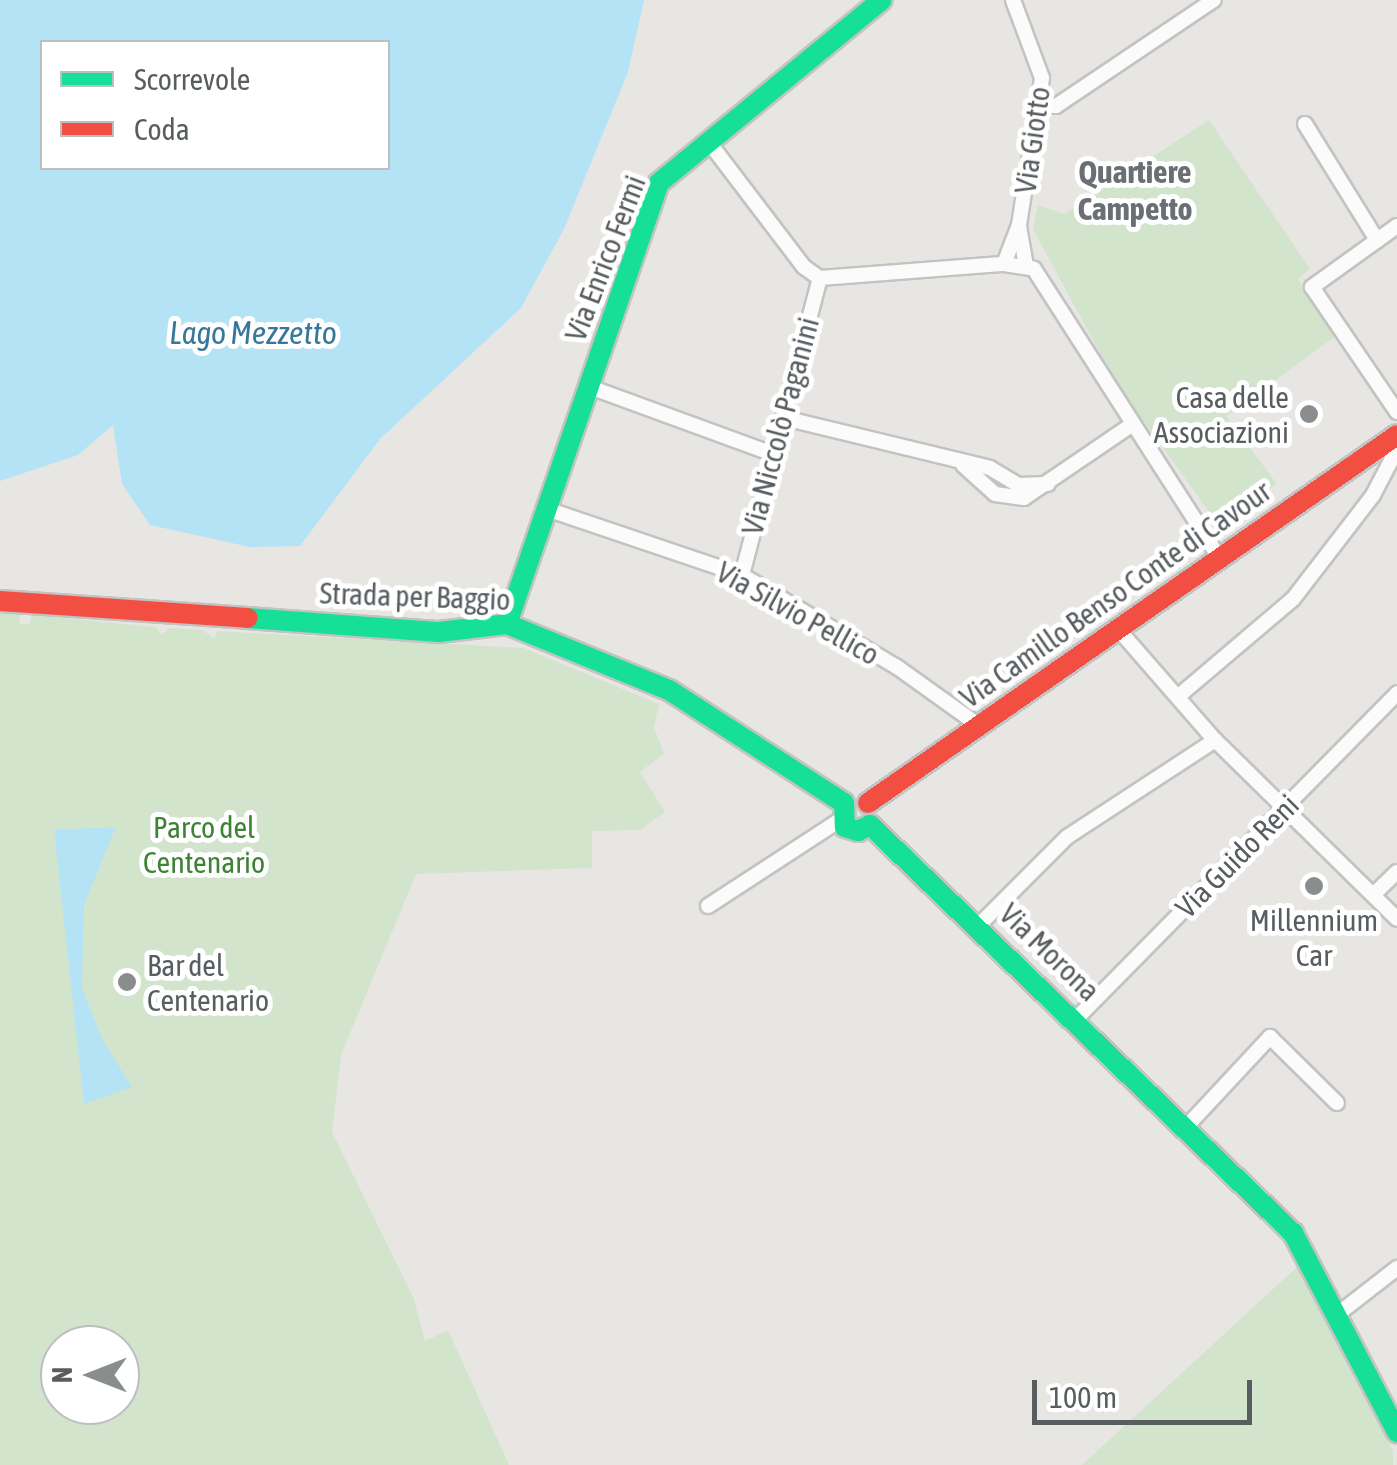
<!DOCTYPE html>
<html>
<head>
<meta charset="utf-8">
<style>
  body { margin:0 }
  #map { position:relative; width:1397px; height:1465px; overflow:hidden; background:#e8e6e2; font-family:"Asap Condensed",sans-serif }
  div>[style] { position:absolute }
  .green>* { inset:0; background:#d3e4cd }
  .water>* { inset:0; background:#b4e3f5 }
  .roads { filter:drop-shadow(2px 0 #c3c3c3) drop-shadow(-2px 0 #c3c3c3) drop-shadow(0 2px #c3c3c3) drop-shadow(0 -2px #c3c3c3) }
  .street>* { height:14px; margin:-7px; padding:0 7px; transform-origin:7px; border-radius:7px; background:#fcfbfb }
  .fast>* { height:20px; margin:-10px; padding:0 10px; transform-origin:10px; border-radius:10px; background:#16e098 }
  .jam>* { height:20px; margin:-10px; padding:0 10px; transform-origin:10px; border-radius:10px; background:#f24e42 }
  .dots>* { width:28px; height:28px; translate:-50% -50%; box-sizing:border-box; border:5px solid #fff; border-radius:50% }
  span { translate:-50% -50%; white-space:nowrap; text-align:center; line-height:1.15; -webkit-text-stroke:10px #fff; paint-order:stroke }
  .street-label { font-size:30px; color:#585d60 }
  .poi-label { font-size:30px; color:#585d60 }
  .right { translate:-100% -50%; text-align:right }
  .left { translate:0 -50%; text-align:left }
  .park-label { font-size:30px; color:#3d8235 }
  .neighbourhood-label { font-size:32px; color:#696f72; font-weight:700 }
  .water-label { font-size:32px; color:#38779c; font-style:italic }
  .legend { position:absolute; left:40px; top:40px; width:350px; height:130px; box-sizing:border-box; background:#fff; border:2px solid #bcbebf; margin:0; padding:12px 18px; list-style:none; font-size:30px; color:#585d60 }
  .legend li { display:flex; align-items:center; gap:20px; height:50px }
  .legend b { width:50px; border:2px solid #bcbebf }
  .north { position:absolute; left:40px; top:1325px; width:100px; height:100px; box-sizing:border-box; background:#fff; border:2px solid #bcbebf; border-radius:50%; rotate:270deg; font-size:28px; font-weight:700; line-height:40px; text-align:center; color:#585d60 }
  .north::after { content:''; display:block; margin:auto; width:35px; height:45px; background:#8a8d8e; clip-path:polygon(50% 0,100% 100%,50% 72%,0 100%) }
  .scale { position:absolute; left:1032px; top:1380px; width:220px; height:45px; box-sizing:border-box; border:5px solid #585d60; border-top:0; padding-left:12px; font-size:30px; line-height:35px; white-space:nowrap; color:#585d60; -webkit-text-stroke:8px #fff; paint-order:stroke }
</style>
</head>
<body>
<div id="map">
  <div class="green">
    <i style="clip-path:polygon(1209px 120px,1310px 269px,1298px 279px,1336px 336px,1226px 416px,1277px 484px,1218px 524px,1116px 383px,1033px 229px,1038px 205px,1064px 214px)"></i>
    <i style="clip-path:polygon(evenodd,0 613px,19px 613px,20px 624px,29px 624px,32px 615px,156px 627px,162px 635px,169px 628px,203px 630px,214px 639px,217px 631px,524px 648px,659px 704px,654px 727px,664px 754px,640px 772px,665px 812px,640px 830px,592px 831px,592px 868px,416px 874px,341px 1055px,332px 1132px,414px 1299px,425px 1341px,448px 1330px,509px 1465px,0 1465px,0 613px,60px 1345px,120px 1345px,120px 1405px,60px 1405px,60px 1345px)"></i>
    <i style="clip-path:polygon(1297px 1267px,1393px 1451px,1393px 1465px,1082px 1465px)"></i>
  </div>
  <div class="water">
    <i style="clip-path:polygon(evenodd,0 0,644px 0,628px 72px,564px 229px,521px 308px,380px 439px,300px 546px,250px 547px,150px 525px,122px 484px,113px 425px,78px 455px,0 481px,0 0,42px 42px,388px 42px,388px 168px,42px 168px,42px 42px)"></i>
    <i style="clip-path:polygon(116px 827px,84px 904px,82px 988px,103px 1041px,132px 1087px,84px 1104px,54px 830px)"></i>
  </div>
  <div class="roads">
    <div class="street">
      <i style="left:1038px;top:106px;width:18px"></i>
      <i style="left:1056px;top:106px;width:190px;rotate:-33.9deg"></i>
      <i style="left:1305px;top:124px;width:137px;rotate:58.2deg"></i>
      <i style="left:708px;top:141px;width:158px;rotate:52.7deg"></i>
      <i style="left:804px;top:267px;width:19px;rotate:35deg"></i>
      <i style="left:820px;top:278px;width:185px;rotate:-4.4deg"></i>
      <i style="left:1004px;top:264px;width:30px;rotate:9deg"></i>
      <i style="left:1034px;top:269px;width:342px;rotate:57.3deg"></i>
      <i style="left:1019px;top:226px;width:41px;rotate:80.1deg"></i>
      <i style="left:1397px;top:226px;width:105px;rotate:144.3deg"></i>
      <i style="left:1312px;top:287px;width:151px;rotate:55.8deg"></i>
      <i style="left:1004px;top:264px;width:42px;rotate:-69deg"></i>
      <i style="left:1019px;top:225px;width:149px;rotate:-81.1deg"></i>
      <i style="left:1042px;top:78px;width:83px;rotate:-110.4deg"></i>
      <i style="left:587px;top:386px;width:198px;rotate:20.1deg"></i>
      <i style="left:784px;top:418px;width:212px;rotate:13.6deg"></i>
      <i style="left:990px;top:468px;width:33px;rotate:31deg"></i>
      <i style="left:1018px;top:485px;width:30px;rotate:-2deg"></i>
      <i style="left:963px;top:465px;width:43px;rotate:42.2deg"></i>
      <i style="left:995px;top:494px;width:29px;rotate:8deg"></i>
      <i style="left:1024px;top:498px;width:132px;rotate:-34.2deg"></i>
      <i style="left:547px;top:509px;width:206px;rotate:18.7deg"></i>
      <i style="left:742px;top:575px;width:180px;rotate:30.7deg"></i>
      <i style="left:897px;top:667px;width:100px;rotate:35.6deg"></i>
      <i style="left:742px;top:575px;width:307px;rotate:-75.3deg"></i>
      <i style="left:1118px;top:629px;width:147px;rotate:48.9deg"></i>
      <i style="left:1215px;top:740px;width:255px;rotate:44.5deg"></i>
      <i style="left:1181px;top:694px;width:147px;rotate:-40.3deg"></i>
      <i style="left:1293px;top:599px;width:131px;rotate:-52.4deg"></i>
      <i style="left:1373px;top:495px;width:52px;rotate:-62.4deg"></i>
      <i style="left:1373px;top:895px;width:33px;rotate:-44deg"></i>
      <i style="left:708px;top:906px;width:158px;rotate:-33.1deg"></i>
      <i style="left:979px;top:925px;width:124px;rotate:-45deg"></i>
      <i style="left:1067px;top:837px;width:177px;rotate:-33.2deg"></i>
      <i style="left:1076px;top:1019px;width:458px;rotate:-45.4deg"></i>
      <i style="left:1187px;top:1126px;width:122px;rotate:-47deg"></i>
      <i style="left:1270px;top:1037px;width:94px;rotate:44.6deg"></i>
      <i style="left:1338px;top:1314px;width:75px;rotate:-37.9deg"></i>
    </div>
    <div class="fast">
      <i style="left:247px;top:618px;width:193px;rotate:4.2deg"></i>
      <i style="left:439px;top:632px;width:68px;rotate:-6.7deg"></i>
      <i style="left:507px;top:624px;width:175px;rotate:22.2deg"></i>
      <i style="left:669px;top:690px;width:208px;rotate:32.9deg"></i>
      <i style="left:507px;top:624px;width:466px;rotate:-71deg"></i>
      <i style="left:659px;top:183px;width:288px;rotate:-39.4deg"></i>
      <i style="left:844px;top:803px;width:24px;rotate:88deg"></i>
      <i style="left:845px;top:827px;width:14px;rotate:17deg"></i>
      <i style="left:858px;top:831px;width:13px;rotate:-27deg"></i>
      <i style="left:870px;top:825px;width:588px;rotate:43.97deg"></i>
      <i style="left:1293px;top:1233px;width:225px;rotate:62.4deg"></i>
    </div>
    <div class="jam">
      <i style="left:0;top:601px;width:248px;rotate:3.9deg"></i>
      <i style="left:868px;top:803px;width:644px;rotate:-34.82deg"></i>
    </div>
  </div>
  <div class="dots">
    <i style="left:1309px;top:414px;background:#8a8d8e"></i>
    <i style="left:1314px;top:886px;background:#8a8d8e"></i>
    <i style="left:127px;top:982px;background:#8a8d8e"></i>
  </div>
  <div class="street-label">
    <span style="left:1032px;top:140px;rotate:-82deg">Via Giotto</span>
    <span style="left:605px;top:258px;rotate:-69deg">Via Enrico Fermi</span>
    <span style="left:780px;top:426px;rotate:-75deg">Via Niccolò Paganini</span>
    <span style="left:1115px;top:594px;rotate:-35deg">Via Camillo Benso Conte di Cavour</span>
    <span style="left:415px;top:596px;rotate:2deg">Strada per Baggio</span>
    <span style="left:798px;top:613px;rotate:29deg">Via Silvio Pellico</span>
    <span style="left:1237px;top:856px;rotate:-45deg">Via Guido Reni</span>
    <span style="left:1050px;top:952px;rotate:44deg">Via Morona</span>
  </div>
  <div class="poi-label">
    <span class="right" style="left:1289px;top:414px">Casa delle<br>Associazioni</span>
    <span style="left:1314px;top:937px">Millennium<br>Car</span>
    <span class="left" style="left:147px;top:982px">Bar del<br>Centenario</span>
  </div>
  <div class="park-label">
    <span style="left:204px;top:844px">Parco del<br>Centenario</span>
  </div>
  <div class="neighbourhood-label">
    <span style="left:1135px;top:191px">Quartiere<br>Campetto</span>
  </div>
  <div class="water-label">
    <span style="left:253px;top:333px">Lago Mezzetto</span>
  </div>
  <ul class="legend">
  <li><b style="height:12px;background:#16e098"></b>Scorrevole</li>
  <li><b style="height:12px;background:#f24e42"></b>Coda</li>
  </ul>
  <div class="north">N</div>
  <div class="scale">100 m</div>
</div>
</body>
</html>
